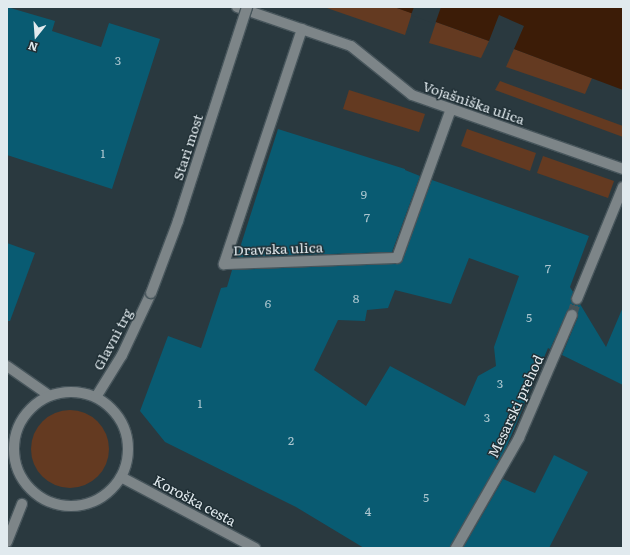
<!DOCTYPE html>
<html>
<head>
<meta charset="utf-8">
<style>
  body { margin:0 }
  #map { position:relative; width:630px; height:555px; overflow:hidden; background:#2a393f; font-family:Literata,serif }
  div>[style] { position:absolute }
  .green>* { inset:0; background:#643a21 }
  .round { border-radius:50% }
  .water>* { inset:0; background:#3c1c07 }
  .pier>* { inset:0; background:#2a393f }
  .building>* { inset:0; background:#095b72 }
  .minor-tunnel>* { height:10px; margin-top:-5px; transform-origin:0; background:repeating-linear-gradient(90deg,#455459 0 10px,transparent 0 15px) }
  .roads { filter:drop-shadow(1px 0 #47555b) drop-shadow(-1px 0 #47555b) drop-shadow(0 1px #47555b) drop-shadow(0 -1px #47555b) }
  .minor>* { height:10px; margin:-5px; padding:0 5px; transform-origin:5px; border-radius:5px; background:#7d8588 }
  .minor>.ring { margin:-5px; padding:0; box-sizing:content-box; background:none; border:10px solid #7d8588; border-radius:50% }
  .bridges { filter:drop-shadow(1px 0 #47555b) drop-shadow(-1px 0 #47555b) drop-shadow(0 1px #47555b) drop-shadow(0 -1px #47555b) }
  .minor-bridge>* { height:10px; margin:-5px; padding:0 5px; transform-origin:5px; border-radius:5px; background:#7d8588 }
  span { translate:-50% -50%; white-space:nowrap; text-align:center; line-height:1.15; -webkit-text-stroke:3px #202f35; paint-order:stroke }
  .number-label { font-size:12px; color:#abc6cf }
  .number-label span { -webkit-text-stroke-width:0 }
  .street-label { font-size:14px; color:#e1eaee }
  .frame { position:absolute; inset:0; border:8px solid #e1eaee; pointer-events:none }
  .north { position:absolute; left:16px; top:16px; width:40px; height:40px; -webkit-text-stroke:3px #202f35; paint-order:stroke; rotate:197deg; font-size:11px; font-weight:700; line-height:16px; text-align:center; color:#e1eaee }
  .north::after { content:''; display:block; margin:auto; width:14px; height:18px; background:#e1eaee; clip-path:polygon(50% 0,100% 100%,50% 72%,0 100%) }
</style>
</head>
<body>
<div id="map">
  <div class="green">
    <i style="clip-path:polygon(324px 7px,394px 7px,412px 13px,405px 35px)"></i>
    <i style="clip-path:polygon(436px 22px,489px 41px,481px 58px,429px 43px)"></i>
    <i style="clip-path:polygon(514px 49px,592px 78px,585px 94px,506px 67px)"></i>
    <i style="clip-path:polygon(500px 81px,623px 126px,623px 137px,495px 90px)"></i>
    <i style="clip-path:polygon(349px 90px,425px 114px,419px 132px,343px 109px)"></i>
    <i style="clip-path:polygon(467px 129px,536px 153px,530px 171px,461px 146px)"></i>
    <i style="clip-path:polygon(543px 156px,614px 181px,608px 198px,537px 173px)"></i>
    <i class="round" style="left:31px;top:410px;width:78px;height:78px"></i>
  </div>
  <div class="water">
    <i style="clip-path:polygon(394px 7px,623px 7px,623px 90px,514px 49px,524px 26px,499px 15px,489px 41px)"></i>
  </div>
  <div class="pier">
    <i style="clip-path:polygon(414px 7px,441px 7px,435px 24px,411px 15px)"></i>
  </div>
  <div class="building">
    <i style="clip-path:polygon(7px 7px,55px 21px,52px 31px,101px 47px,109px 23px,160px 39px,112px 189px,7px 155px)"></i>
    <i style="clip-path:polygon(278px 129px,405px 169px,405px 170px,420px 176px,392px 252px,237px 257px)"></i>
    <i style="clip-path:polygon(evenodd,432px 180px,589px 236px,570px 287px,573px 292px,571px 300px,574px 305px,580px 304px,606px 347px,623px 307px,623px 385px,562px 355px,578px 317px,575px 309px,568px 310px,550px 349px,548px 348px,506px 448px,450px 548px,364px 548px,296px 507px,165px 442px,140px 411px,168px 336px,201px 348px,221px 288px,227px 287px,232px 270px,400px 263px,432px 180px,469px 258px,519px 276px,494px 347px,496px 366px,478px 376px,465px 406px,390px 366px,366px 406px,314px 370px,338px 320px,365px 321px,367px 310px,388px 308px,395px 290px,451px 304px,469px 258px)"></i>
    <i style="clip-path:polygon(7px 243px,35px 253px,10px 321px,7px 321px)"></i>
    <i style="clip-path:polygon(554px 455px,588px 472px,549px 548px,463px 548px,503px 479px,535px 493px)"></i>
  </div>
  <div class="minor-tunnel">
    <i style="left:572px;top:315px;width:17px;rotate:-73deg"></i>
  </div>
  <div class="roads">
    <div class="minor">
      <i style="left:237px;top:7px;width:120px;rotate:18.9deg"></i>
      <i style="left:351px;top:46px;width:78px;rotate:38.8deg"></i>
      <i style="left:412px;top:95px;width:224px;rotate:19.3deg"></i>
      <i style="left:302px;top:29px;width:248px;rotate:108.4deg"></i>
      <i style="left:224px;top:264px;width:173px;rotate:-2deg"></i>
      <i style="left:397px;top:258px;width:158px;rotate:-70.1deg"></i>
      <i style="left:577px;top:299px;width:121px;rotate:-67.7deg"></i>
      <i style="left:7px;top:366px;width:52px;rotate:34.9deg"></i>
      <i class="ring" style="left:14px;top:392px;width:104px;height:104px"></i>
      <i style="left:96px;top:397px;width:49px;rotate:-58.2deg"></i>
      <i style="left:122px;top:355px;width:68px;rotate:-64.9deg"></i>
      <i style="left:121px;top:477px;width:152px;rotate:27.9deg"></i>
      <i style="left:7px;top:542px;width:41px;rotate:-68.5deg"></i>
      <i style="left:456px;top:548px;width:127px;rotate:-60.2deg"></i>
      <i style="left:519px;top:438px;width:134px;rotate:-66.7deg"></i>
    </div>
  </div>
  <div class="bridges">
    <div class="minor-bridge">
      <i style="left:151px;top:293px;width:77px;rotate:-69.4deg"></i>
      <i style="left:178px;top:221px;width:225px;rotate:-72.1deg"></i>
    </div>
  </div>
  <div class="number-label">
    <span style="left:118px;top:61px">3</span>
    <span style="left:103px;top:154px">1</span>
    <span style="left:364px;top:195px">9</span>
    <span style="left:367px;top:218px">7</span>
    <span style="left:548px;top:269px">7</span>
    <span style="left:356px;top:299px">8</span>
    <span style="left:268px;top:304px">6</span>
    <span style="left:529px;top:318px">5</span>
    <span style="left:500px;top:384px">3</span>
    <span style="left:200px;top:404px">1</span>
    <span style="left:487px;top:418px">3</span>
    <span style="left:291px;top:441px">2</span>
    <span style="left:426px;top:498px">5</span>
    <span style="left:368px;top:512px">4</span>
  </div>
  <div class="street-label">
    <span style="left:474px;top:102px;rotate:19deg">Vojašniška ulica</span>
    <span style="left:187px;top:147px;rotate:-72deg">Stari most</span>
    <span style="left:278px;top:248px;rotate:-2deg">Dravska ulica</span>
    <span style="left:112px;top:339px;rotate:-62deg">Glavni trg</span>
    <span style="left:515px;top:406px;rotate:-65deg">Mesarski prehod</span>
    <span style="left:195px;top:500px;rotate:28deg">Koroška cesta</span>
  </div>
  <div class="frame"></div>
  <div class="north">N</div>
</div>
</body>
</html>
